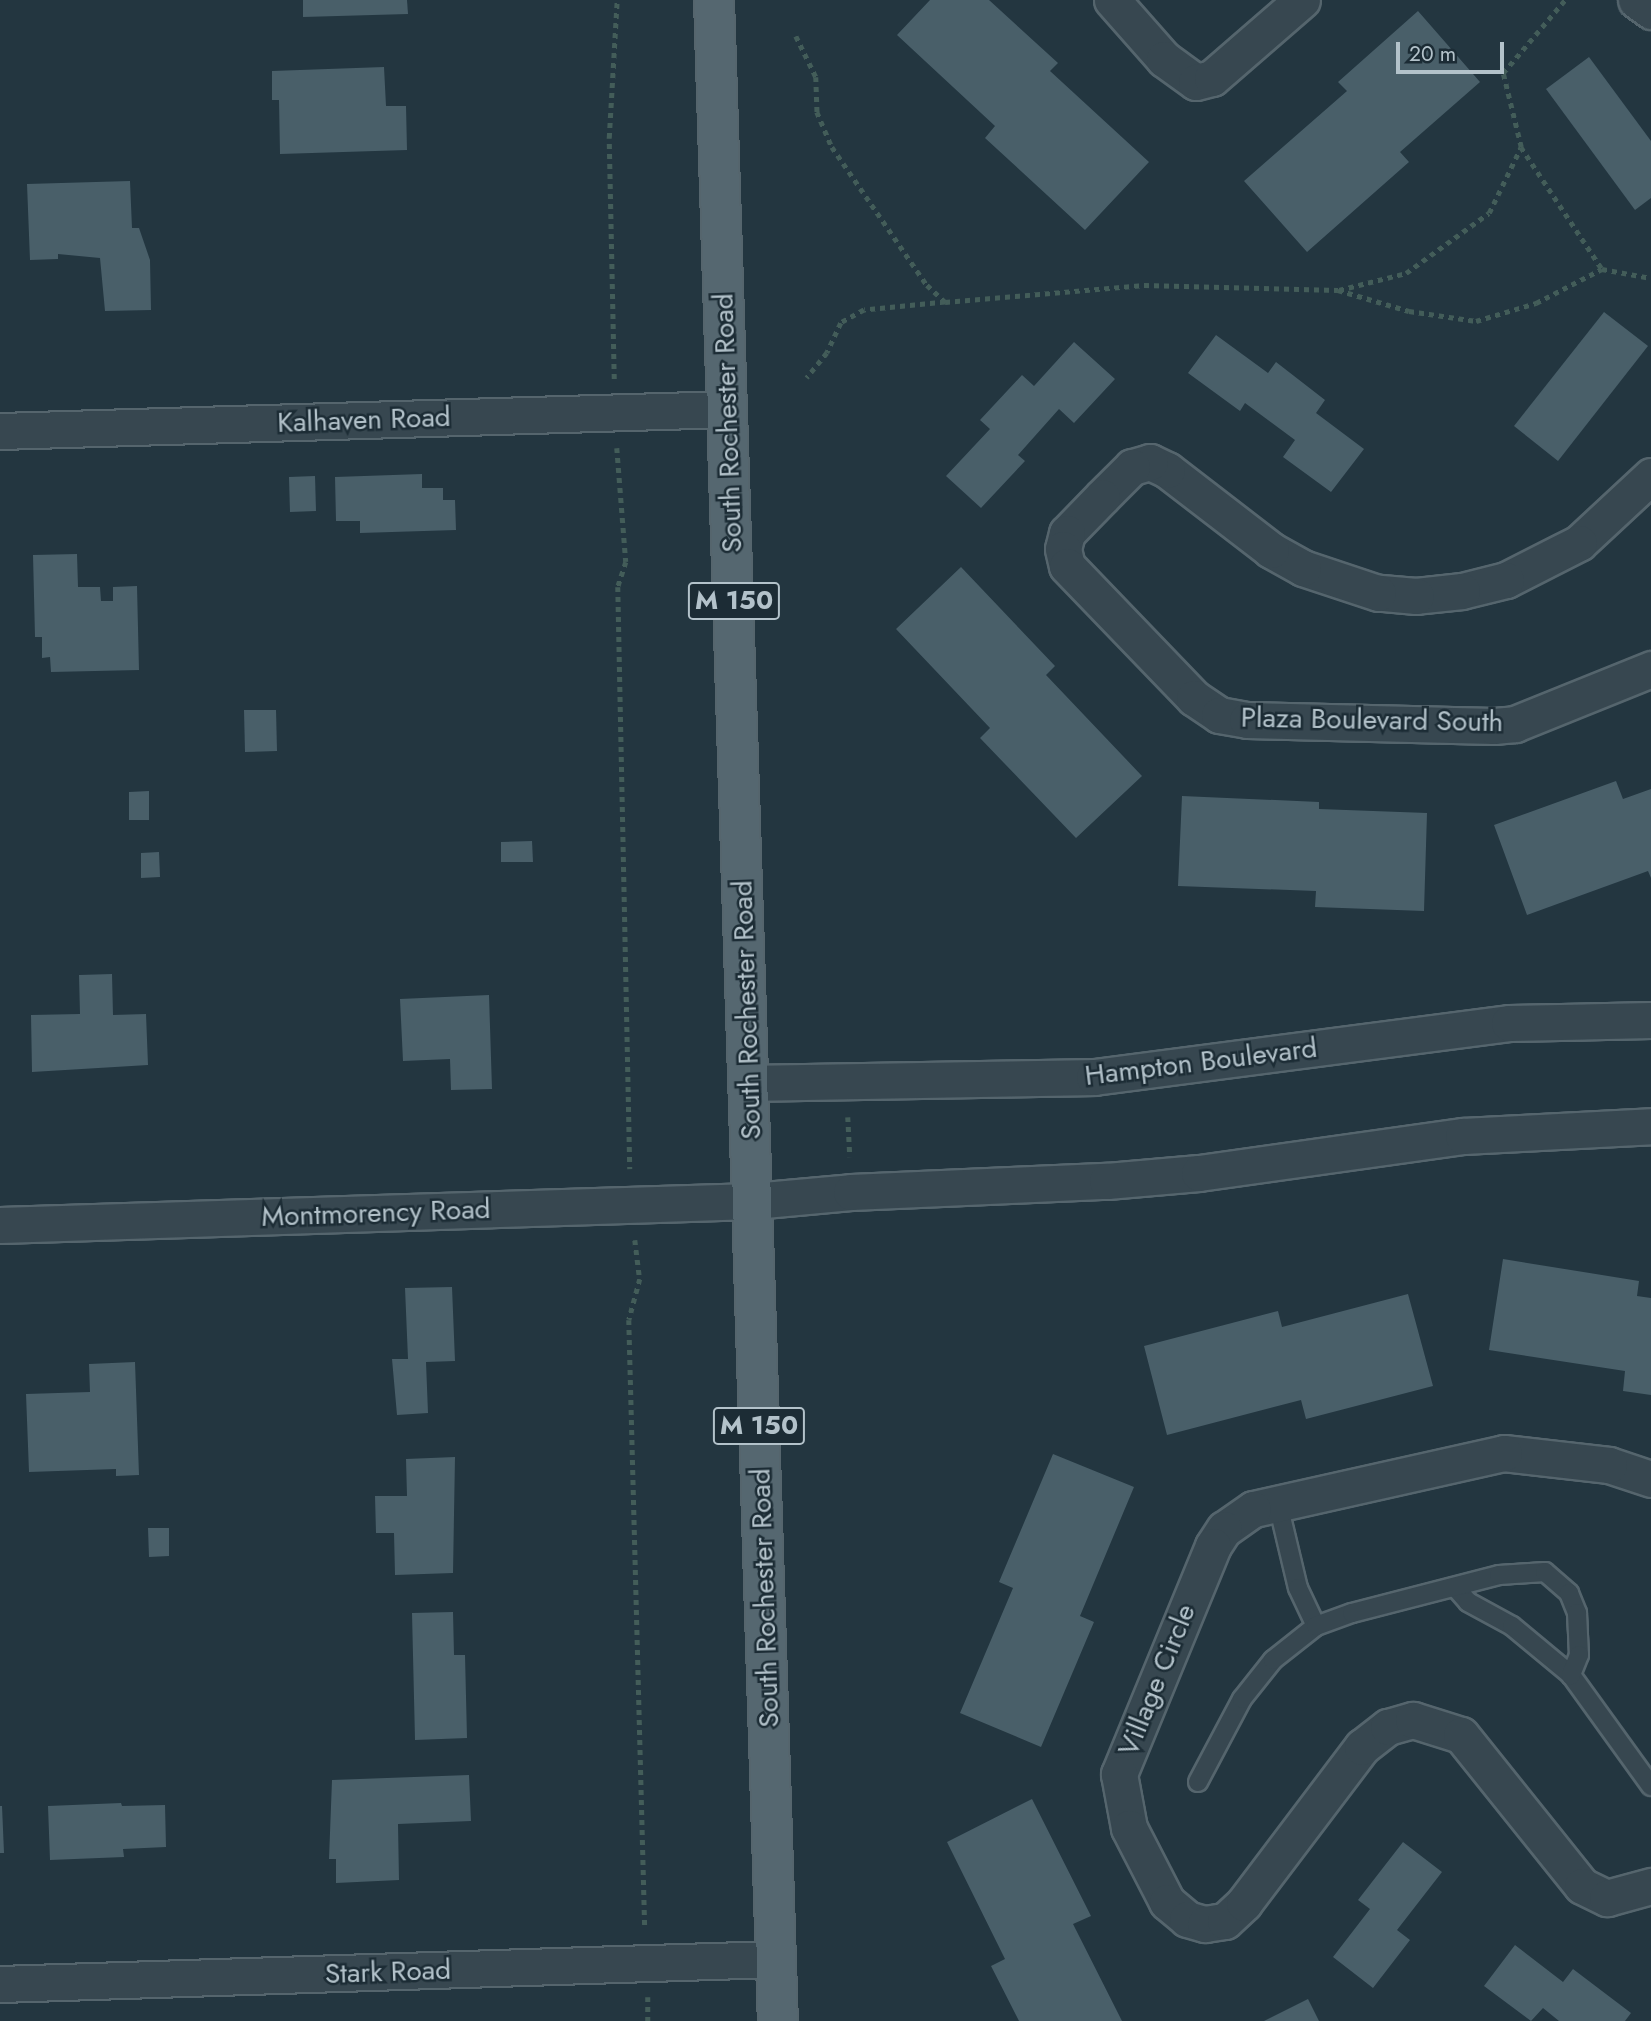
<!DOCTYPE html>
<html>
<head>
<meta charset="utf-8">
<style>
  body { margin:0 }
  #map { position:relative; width:1651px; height:2021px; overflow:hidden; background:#233640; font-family:Jost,sans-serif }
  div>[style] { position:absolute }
  .building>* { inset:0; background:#495f69 }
  .path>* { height:4.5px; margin-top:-2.25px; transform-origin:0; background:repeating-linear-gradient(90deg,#435d59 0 5px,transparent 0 10px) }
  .roads { filter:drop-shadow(2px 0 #55656d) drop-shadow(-2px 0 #55656d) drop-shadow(0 2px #55656d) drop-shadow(0 -2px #55656d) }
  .service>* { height:18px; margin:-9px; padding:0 9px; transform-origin:9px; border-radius:9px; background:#374750 }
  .minor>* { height:35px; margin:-17.5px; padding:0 17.5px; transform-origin:17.5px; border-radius:17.5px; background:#374750 }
  .primary>* { height:38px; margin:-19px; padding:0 19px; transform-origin:19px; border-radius:19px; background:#556770 }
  span { translate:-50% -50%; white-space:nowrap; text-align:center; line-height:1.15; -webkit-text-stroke:5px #1c2c35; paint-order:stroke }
  .shield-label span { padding:2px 5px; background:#1c2c35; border:2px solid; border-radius:5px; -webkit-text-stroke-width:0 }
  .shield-label { font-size:26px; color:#b3c2ca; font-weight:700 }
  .street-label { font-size:28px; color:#b3c2ca }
  .scale { position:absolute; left:1396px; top:42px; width:108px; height:32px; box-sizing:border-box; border:4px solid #b3c2ca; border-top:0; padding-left:9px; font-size:21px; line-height:24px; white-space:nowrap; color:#b3c2ca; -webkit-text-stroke:5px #1c2c35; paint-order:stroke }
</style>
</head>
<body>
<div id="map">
  <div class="building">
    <i style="clip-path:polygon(303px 0,407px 0,408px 14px,303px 17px)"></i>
    <i style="clip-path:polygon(930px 0,989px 0,1058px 63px,1050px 71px,1149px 162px,1085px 230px,985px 138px,995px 126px,897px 35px)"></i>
    <i style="clip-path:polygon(1418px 11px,1480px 82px,1400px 152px,1409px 162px,1307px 252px,1244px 181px,1347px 91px,1338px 82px)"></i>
    <i style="clip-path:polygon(1589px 57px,1651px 141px,1651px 198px,1635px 210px,1546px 89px)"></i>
    <i style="clip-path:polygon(384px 67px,386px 106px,406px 106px,407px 150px,280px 154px,279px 100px,272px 100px,272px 71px)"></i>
    <i style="clip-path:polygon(130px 181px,132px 228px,139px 228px,150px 260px,151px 310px,105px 311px,100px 258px,58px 254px,58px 259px,30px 260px,27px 184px)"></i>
    <i style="clip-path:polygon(1604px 312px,1648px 346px,1558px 461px,1514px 426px)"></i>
    <i style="clip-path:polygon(1216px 335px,1268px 373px,1276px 362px,1325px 400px,1316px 413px,1364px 449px,1331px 492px,1283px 457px,1295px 440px,1245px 403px,1240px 411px,1188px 373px)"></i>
    <i style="clip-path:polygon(1074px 342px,1115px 379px,1074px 423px,1059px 409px,1018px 455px,1025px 461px,981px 508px,946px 476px,990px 429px,980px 420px,1022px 375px,1034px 386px)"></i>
    <i style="clip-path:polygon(422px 474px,422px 488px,443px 488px,443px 500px,455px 500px,456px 530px,360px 533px,360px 521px,336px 521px,335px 477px)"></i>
    <i style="clip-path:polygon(315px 476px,316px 511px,290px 512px,289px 477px)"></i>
    <i style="clip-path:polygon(77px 554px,78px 587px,100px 587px,101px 601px,113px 601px,113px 587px,137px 586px,139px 670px,51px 672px,50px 657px,42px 658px,42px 637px,35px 637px,33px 555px)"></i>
    <i style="clip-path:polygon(961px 567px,1055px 666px,1046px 675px,1142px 776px,1076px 838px,980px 738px,990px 728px,896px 629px)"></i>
    <i style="clip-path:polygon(244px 710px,276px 710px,277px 751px,245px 752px)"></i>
    <i style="clip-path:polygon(1616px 781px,1623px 799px,1651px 789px,1651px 878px,1648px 871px,1527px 915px,1494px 825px)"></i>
    <i style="clip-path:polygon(149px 791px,149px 820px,129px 820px,129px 792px)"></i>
    <i style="clip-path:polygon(1182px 796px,1319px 802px,1319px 809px,1427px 813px,1424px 911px,1315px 907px,1316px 891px,1178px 886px)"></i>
    <i style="clip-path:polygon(532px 841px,533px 862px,501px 862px,501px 842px)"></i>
    <i style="clip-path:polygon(159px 852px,160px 877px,141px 878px,141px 853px)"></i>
    <i style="clip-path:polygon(112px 974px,113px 1015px,146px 1014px,148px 1065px,32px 1072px,31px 1015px,80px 1014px,79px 975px)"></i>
    <i style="clip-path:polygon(489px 995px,492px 1089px,451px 1090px,450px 1059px,403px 1061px,400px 999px)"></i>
    <i style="clip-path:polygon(1503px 1259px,1639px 1281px,1637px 1296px,1651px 1298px,1651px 1395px,1623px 1391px,1625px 1371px,1489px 1350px)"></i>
    <i style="clip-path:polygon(452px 1287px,455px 1361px,426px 1362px,428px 1413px,397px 1415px,392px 1359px,408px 1359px,405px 1288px)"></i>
    <i style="clip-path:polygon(1408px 1294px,1433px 1386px,1306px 1419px,1301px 1400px,1167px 1435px,1144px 1346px,1278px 1311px,1282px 1327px)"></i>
    <i style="clip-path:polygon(135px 1362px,139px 1475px,116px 1476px,116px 1469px,29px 1472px,26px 1394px,90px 1392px,89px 1364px)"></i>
    <i style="clip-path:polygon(1053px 1454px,1134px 1487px,1080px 1616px,1094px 1622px,1041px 1747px,960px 1713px,1013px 1588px,999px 1582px)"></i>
    <i style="clip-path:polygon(455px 1457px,453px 1573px,395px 1575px,394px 1533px,376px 1533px,375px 1496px,407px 1496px,406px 1459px)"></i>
    <i style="clip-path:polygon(148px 1528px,169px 1528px,169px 1556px,149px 1557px)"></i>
    <i style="clip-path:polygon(453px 1612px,454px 1655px,465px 1655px,467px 1738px,415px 1740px,412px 1613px)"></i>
    <i style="clip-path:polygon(469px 1775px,471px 1821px,398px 1824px,399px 1880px,336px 1883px,336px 1859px,329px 1859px,332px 1780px)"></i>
    <i style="clip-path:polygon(1032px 1799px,1091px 1916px,1073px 1924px,1122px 2021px,1019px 2021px,991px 1966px,1005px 1959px,947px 1842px)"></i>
    <i style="clip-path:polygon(121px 1803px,122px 1806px,165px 1805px,166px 1847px,123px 1849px,124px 1857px,50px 1860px,48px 1806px)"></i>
    <i style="clip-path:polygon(0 1806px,2px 1806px,4px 1853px,0 1853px)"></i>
    <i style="clip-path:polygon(1403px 1842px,1442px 1872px,1397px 1930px,1410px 1940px,1373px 1988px,1333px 1957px,1370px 1909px,1358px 1900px)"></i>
    <i style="clip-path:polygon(1515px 1945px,1563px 1982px,1573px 1969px,1631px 2013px,1625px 2021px,1559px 2021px,1543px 2008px,1531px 2021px,1484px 1986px)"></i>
    <i style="clip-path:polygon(1308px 1999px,1319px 2021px,1264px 2021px)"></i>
  </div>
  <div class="path">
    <i style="left:796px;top:36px;width:46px;rotate:64deg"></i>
    <i style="left:816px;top:77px;width:35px;rotate:88deg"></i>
    <i style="left:817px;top:112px;width:38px;rotate:67deg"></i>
    <i style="left:832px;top:147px;width:168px;rotate:55.5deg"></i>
    <i style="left:927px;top:285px;width:25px;rotate:43deg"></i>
    <i style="left:945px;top:302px;width:81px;rotate:174.4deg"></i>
    <i style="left:864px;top:310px;width:26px;rotate:151deg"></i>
    <i style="left:841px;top:323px;width:33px;rotate:115deg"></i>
    <i style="left:827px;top:353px;width:32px;rotate:129deg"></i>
    <i style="left:1521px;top:147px;width:76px;rotate:-103.7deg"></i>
    <i style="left:1503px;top:73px;width:96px;rotate:-49.7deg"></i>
    <i style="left:1339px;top:290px;width:69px;rotate:-14.2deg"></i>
    <i style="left:1406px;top:273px;width:102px;rotate:-35.9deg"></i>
    <i style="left:1489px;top:213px;width:73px;rotate:-64.1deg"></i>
    <i style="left:1521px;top:147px;width:146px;rotate:56.4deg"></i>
    <i style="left:945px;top:302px;width:200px;rotate:-4.9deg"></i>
    <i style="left:1144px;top:285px;width:194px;rotate:1.5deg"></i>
    <i style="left:1338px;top:290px;width:74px;rotate:16.5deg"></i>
    <i style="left:1409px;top:311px;width:68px;rotate:8.5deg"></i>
    <i style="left:1476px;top:321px;width:63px;rotate:-16.7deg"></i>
    <i style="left:1536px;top:303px;width:74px;rotate:-27.3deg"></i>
    <i style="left:1602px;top:269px;width:50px;rotate:10.4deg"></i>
    <i style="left:614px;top:379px;width:241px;rotate:-91.2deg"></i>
    <i style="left:609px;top:138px;width:138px;rotate:-86.7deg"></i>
    <i style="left:617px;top:448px;width:114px;rotate:85.5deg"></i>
    <i style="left:626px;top:562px;width:26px;rotate:108deg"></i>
    <i style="left:618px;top:587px;width:582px;rotate:88.82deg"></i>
    <i style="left:848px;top:1117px;width:40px;rotate:87.1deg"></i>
    <i style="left:635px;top:1240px;width:39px;rotate:83deg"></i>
    <i style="left:640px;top:1279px;width:42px;rotate:105deg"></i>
    <i style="left:629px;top:1320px;width:609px;rotate:88.5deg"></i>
    <i style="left:648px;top:1997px;width:24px;rotate:90deg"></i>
  </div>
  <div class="roads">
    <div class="service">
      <i style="left:1277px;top:1500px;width:90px;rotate:76.6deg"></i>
      <i style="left:1298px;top:1588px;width:42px;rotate:64.7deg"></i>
      <i style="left:1456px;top:1588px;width:18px;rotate:49deg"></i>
      <i style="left:1468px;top:1602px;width:50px;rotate:28.6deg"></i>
      <i style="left:1512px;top:1626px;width:77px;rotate:39.7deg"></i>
      <i style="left:1571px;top:1675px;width:137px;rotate:54.2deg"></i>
      <i style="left:1198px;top:1782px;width:94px;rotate:-62.1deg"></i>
      <i style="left:1242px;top:1699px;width:50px;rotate:-51.5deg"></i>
      <i style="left:1273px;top:1660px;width:55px;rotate:-38.3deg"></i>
      <i style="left:1316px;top:1626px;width:38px;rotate:-20deg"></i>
      <i style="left:1352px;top:1613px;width:152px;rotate:-14.5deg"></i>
      <i style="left:1499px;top:1575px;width:46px;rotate:-3.7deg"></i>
      <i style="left:1545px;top:1572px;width:32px;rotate:41deg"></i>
      <i style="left:1569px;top:1593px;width:22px;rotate:68deg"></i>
      <i style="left:1577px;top:1613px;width:42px;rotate:87.3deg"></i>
      <i style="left:1579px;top:1655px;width:22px;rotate:112deg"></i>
    </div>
    <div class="minor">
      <i style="left:1112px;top:0;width:79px;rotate:48.6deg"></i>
      <i style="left:1164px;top:59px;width:39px;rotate:36deg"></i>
      <i style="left:1196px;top:82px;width:16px;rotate:-14deg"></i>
      <i style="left:1212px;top:78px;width:119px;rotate:-40.9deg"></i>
      <i style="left:1636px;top:0;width:19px;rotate:36deg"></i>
      <i style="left:0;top:431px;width:728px;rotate:-1.73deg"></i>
      <i style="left:1651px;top:476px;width:98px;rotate:137.1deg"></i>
      <i style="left:1579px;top:543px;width:82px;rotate:153.1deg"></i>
      <i style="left:1506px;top:580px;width:45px;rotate:166deg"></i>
      <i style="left:1462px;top:591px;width:46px;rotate:173.8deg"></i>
      <i style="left:1416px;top:596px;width:38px;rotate:-175deg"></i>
      <i style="left:1378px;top:593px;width:79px;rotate:-161.6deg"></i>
      <i style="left:1303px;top:568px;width:37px;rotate:-151deg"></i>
      <i style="left:1271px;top:550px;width:131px;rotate:-142.4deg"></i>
      <i style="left:1167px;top:470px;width:19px;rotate:-155deg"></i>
      <i style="left:1150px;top:462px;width:19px;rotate:164deg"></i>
      <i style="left:1132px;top:467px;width:42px;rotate:135deg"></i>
      <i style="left:1102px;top:497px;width:50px;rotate:134.2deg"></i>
      <i style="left:1067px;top:533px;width:16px;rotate:104deg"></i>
      <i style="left:1063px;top:549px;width:17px;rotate:77deg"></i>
      <i style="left:1067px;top:566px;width:183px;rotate:46.1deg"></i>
      <i style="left:1194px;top:698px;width:30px;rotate:34deg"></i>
      <i style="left:1219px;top:715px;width:28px;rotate:10deg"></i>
      <i style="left:1247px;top:720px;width:247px;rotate:1.4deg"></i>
      <i style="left:1494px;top:726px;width:21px;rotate:-5deg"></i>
      <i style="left:1515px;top:724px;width:147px;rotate:-22deg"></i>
      <i style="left:749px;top:1083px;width:345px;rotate:-1deg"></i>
      <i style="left:1094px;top:1077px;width:418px;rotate:-7.4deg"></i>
      <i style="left:1509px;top:1023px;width:142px;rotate:-1.2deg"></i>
      <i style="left:0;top:1225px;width:753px;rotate:-1.83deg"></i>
      <i style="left:753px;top:1201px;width:98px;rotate:-5.2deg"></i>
      <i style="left:851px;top:1192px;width:256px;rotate:-2.5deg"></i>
      <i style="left:1107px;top:1181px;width:92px;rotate:-5deg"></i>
      <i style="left:1199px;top:1173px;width:267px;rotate:-8deg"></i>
      <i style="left:1463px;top:1136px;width:188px;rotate:-3deg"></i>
      <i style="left:1651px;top:1479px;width:44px;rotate:-161.6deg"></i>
      <i style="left:1609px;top:1465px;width:106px;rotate:-173.5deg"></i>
      <i style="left:1504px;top:1453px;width:257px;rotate:167.4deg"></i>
      <i style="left:1253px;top:1509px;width:35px;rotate:145deg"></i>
      <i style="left:1224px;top:1529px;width:20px;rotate:123deg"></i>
      <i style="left:1213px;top:1546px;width:247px;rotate:112.4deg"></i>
      <i style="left:1119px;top:1774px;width:55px;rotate:79.5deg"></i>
      <i style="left:1129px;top:1828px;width:83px;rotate:62.8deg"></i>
      <i style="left:1167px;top:1902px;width:26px;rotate:40deg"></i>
      <i style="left:1187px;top:1919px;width:19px;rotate:16deg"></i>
      <i style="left:1205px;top:1924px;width:20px;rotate:-9deg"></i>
      <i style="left:1225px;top:1921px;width:26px;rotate:-43deg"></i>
      <i style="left:1244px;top:1903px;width:196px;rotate:-52.9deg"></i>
      <i style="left:1362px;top:1747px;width:33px;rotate:-38deg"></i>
      <i style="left:1388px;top:1727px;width:26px;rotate:-16deg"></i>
      <i style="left:1413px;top:1720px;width:50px;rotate:17.4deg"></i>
      <i style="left:1461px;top:1735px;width:193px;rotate:51.3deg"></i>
      <i style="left:1582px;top:1886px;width:28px;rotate:26deg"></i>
      <i style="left:1607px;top:1898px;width:46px;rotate:-15.3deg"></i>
      <i style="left:0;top:1984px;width:776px;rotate:-1.85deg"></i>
    </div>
    <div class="primary">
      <i style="left:714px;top:0;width:2022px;rotate:88.19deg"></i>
    </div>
  </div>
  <div class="shield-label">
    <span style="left:734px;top:601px">M 150</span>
    <span style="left:759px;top:1426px">M 150</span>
  </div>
  <div class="street-label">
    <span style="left:364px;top:420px;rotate:-2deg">Kalhaven Road</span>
    <span style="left:728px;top:423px;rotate:-92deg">South Rochester Road</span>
    <span style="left:1372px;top:720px;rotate:1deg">Plaza Boulevard South</span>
    <span style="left:747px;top:1010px;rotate:-92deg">South Rochester Road</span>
    <span style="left:1201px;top:1062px;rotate:-7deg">Hampton Boulevard</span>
    <span style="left:376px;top:1213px;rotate:-2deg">Montmorency Road</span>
    <span style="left:765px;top:1598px;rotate:-92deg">South Rochester Road</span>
    <span style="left:1157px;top:1680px;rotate:-68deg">Village Circle</span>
    <span style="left:388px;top:1972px;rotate:-2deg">Stark Road</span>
  </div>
  <div class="scale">20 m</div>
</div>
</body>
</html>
